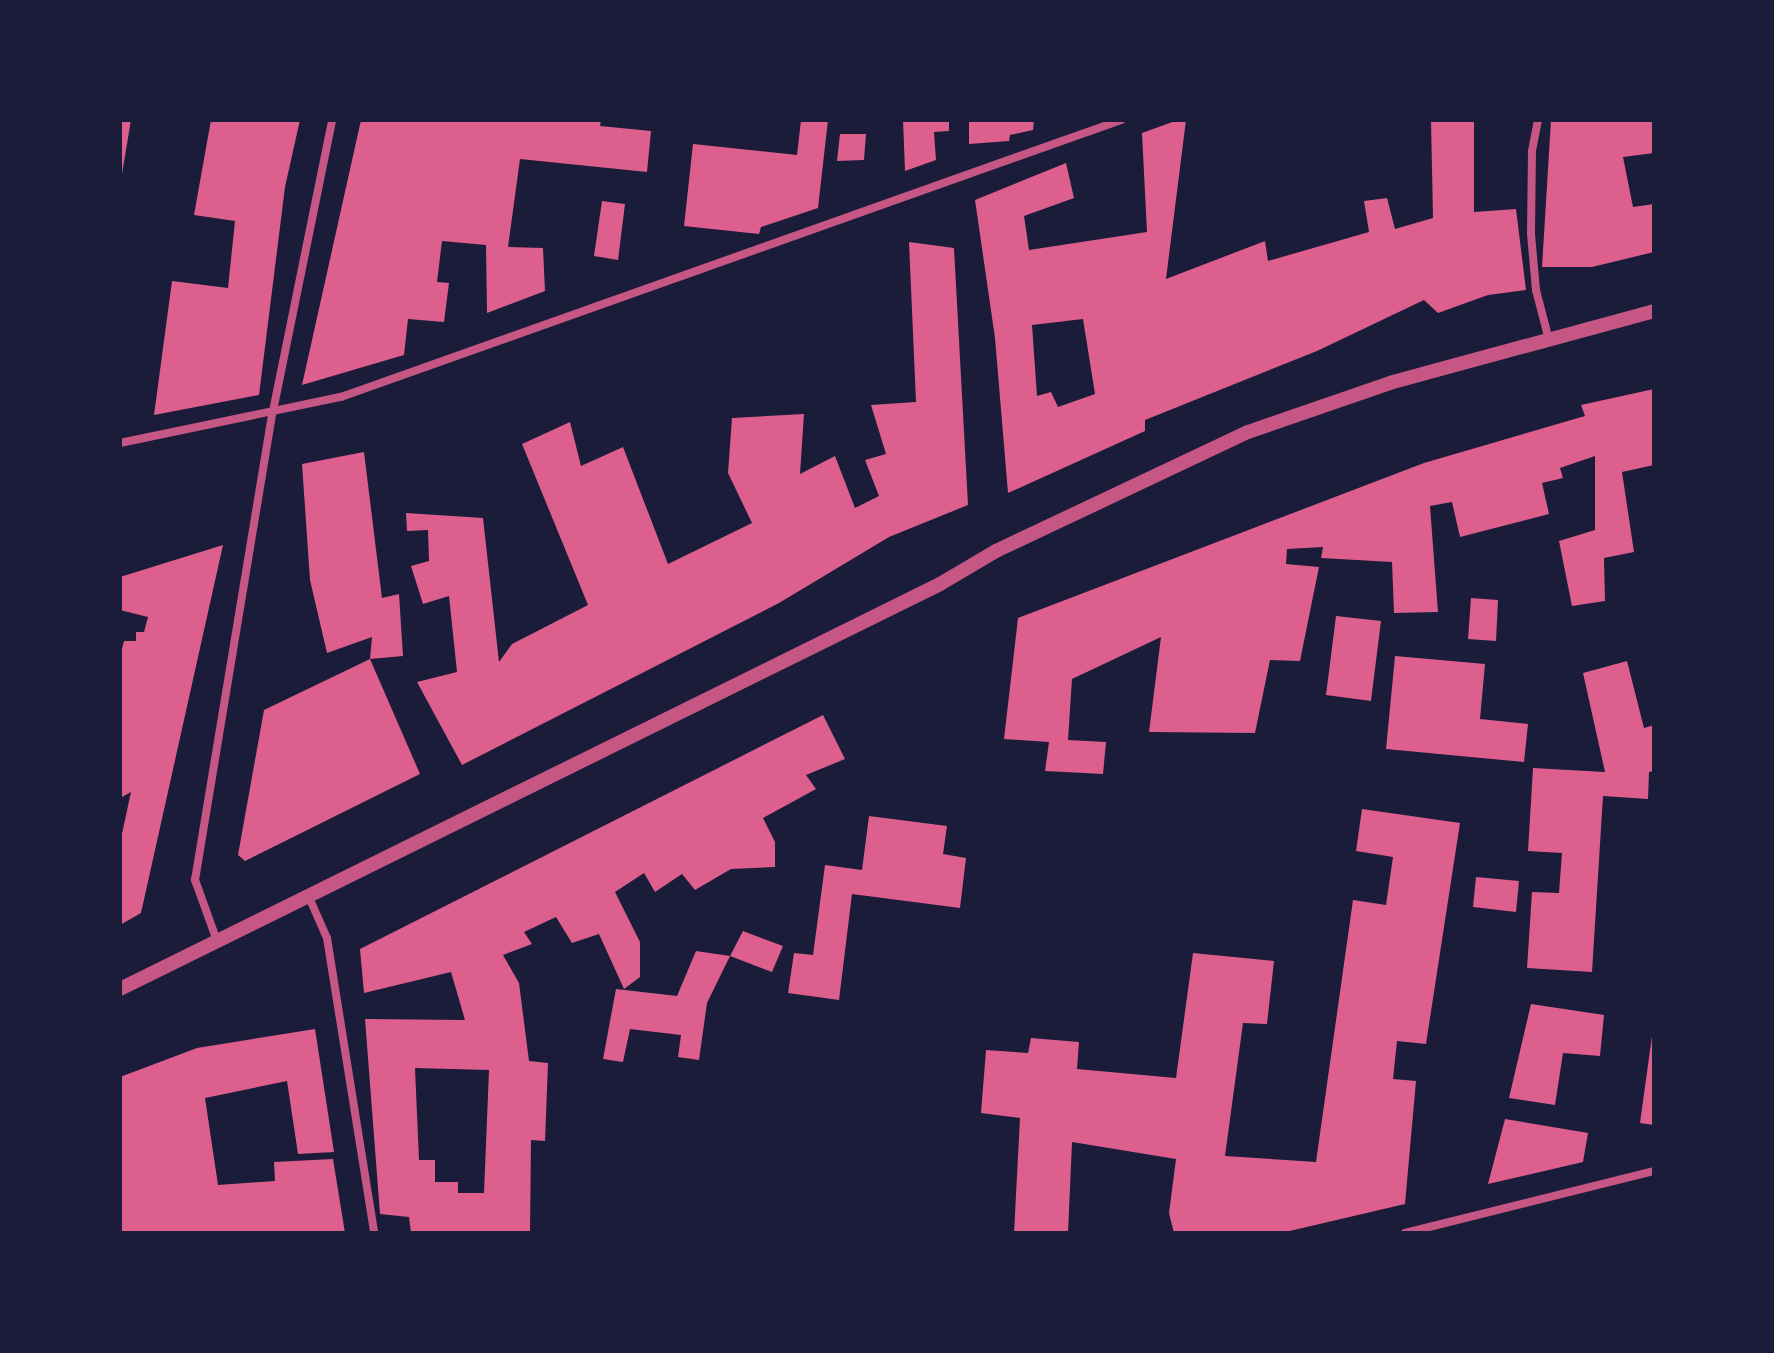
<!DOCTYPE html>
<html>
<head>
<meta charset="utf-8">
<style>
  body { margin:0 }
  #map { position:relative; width:1774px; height:1353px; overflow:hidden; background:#1b1b3a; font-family:"Playfair Display",serif }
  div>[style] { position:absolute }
  .building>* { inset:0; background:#dd5f8e }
  .minor>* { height:8px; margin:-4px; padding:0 4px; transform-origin:4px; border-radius:4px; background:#c65784 }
  .tertiary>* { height:14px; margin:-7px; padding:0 7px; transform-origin:7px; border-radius:7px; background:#c65784 }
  span { translate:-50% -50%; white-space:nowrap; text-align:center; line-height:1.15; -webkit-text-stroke:6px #1b1b3a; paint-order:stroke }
  .frame { position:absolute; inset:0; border:122px solid #1b1b3a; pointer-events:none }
</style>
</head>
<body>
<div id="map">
  <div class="building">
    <i style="clip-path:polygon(120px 120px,131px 120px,122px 174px,120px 174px)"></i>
    <i style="clip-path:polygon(211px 120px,300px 120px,285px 187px,259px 395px,154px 415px,172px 281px,228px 288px,235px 221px,194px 215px)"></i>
    <i style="clip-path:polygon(361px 120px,601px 120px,600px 126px,651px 131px,647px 172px,520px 159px,508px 247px,543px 248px,545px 291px,487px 313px,486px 245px,442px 241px,437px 282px,449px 283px,444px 322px,408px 319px,404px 355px,302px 385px)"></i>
    <i style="clip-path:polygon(801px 120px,828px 120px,818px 208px,761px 227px,759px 234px,684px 226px,693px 144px,797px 155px)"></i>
    <i style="clip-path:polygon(903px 120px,949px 120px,949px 131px,934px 132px,936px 160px,905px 171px)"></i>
    <i style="clip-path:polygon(969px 120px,1034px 120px,1033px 130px,1010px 135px,1009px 141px,969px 144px)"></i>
    <i style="clip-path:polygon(evenodd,1178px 120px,1186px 120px,1166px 279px,1265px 241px,1268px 261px,1369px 232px,1364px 201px,1387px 198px,1395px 229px,1433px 218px,1431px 120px,1474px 120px,1474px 212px,1516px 209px,1526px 290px,1488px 295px,1438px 313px,1424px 300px,1317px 351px,1145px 420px,1145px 431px,1008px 493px,995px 338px,975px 200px,1066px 163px,1074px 198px,1024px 216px,1029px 250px,1147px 232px,1142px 133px,1178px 120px,1083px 319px,1095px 394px,1058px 407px,1051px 392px,1037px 396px,1032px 325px,1083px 319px)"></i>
    <i style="clip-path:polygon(1551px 120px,1654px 120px,1654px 153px,1623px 157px,1633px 207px,1654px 204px,1654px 252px,1592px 267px,1542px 267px)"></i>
    <i style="clip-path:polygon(840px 134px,866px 134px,864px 160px,837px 161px)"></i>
    <i style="clip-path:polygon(602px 201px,625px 204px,618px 260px,594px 256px)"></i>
    <i style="clip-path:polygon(909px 242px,954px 248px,968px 505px,889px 537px,779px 603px,462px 765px,417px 682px,457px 672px,449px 596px,423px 604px,411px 566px,429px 561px,428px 530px,407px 531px,406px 513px,483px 518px,499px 662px,512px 644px,588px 605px,522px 444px,570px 422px,581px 466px,623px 447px,668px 564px,752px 523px,728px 473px,732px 418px,804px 414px,800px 474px,835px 456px,855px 508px,879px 496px,865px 460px,886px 454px,871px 405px,916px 402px)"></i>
    <i style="clip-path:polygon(1654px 389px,1654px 465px,1622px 472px,1634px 552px,1604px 558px,1605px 601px,1572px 606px,1559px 541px,1595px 530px,1595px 456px,1560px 468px,1563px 478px,1542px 483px,1549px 514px,1460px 537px,1452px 502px,1430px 506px,1438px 612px,1394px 613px,1392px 562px,1321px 558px,1323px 547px,1287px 549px,1286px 564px,1319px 567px,1300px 661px,1270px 660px,1255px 733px,1149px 732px,1161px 637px,1072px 679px,1068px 740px,1106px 742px,1103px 774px,1045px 771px,1049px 742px,1004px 739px,1018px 618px,1424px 463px,1585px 416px,1581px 405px)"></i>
    <i style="clip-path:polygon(364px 452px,382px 598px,399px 594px,403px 656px,370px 659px,372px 637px,327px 653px,310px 580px,302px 464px)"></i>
    <i style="clip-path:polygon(223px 545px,141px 913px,120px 925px,120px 843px,131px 792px,120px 798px,120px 656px,124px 641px,136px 641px,136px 632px,144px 632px,148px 617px,120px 610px,120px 577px)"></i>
    <i style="clip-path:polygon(1471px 598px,1498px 600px,1496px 641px,1468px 639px)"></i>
    <i style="clip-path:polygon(1336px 616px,1381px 621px,1371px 701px,1326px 695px)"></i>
    <i style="clip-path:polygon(1395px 656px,1485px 664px,1480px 719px,1528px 724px,1524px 762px,1386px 749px)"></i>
    <i style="clip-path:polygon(370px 659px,420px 774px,245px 861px,238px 855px,264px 710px)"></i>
    <i style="clip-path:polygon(1627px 661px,1644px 728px,1654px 725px,1654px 771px,1649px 772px,1648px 799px,1603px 796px,1592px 972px,1527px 968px,1532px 892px,1559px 893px,1562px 853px,1528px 851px,1533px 768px,1605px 772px,1583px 673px)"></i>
    <i style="clip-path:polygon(evenodd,823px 715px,845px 759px,806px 775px,816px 789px,763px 818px,775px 842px,775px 867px,731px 869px,695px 890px,682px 874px,655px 892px,644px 873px,615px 892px,640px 942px,640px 977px,624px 989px,599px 934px,572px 943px,556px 917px,524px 932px,532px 944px,503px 955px,519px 983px,529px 1061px,548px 1063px,545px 1141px,531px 1140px,530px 1233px,411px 1233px,409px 1217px,380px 1214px,365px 1019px,465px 1020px,451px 972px,364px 993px,360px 949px,823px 715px,415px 1068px,489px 1070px,484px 1193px,458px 1193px,458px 1182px,435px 1182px,435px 1160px,419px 1160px,415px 1068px)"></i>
    <i style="clip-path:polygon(1362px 809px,1460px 823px,1426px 1044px,1397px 1041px,1393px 1079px,1416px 1081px,1405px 1204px,1281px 1233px,1174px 1233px,1169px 1213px,1176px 1159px,1072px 1142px,1068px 1233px,1014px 1233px,1020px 1118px,981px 1113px,986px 1050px,1028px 1053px,1031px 1038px,1079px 1042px,1077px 1069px,1176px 1078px,1193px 953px,1274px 961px,1267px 1024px,1243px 1023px,1225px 1156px,1316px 1162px,1353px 900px,1386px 905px,1393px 857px,1356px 851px)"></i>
    <i style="clip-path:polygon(869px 816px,947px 826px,943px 854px,966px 858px,960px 908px,852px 894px,839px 1000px,788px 993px,794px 953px,813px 955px,825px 865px,862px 870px)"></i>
    <i style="clip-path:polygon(1476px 877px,1519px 881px,1516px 912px,1473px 907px)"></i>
    <i style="clip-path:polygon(743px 931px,783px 946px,772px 972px,730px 956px)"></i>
    <i style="clip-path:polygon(696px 951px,730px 956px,707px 1003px,699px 1060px,678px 1057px,681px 1035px,630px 1029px,623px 1062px,603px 1059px,616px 989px,677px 996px)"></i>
    <i style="clip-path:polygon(1531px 1004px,1604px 1015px,1600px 1056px,1563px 1053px,1555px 1105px,1509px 1098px)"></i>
    <i style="clip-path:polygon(315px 1029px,334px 1152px,298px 1154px,287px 1081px,205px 1098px,218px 1185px,275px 1181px,274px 1162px,333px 1159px,345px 1233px,120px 1233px,120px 1077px,197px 1048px)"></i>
    <i style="clip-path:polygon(1652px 1036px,1654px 1036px,1654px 1125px,1640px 1123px)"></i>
    <i style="clip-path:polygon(1505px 1119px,1588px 1133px,1583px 1162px,1488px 1184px)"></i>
  </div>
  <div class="minor">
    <i style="left:1538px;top:120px;width:32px;rotate:101deg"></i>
    <i style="left:1532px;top:151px;width:83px;rotate:90.7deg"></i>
    <i style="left:1531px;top:234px;width:56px;rotate:84.9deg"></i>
    <i style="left:1536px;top:290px;width:48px;rotate:75.4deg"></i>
    <i style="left:120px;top:443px;width:226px;rotate:-11.8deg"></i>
    <i style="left:341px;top:397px;width:828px;rotate:-19.55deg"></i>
    <i style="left:308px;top:895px;width:47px;rotate:66.2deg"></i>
    <i style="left:327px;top:938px;width:299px;rotate:80.9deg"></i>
    <i style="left:216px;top:938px;width:62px;rotate:-109.9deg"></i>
    <i style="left:195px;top:880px;width:475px;rotate:-80.6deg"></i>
    <i style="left:273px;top:411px;width:297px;rotate:-78.5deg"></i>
    <i style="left:1405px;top:1233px;width:257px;rotate:-14deg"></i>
  </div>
  <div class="tertiary">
    <i style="left:120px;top:989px;width:915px;rotate:-26.28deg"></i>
    <i style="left:940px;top:584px;width:65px;rotate:-30.5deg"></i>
    <i style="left:996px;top:551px;width:279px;rotate:-25.3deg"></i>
    <i style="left:1248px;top:432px;width:153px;rotate:-19deg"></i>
    <i style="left:1393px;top:382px;width:270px;rotate:-15.2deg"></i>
  </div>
  <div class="frame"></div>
</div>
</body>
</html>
